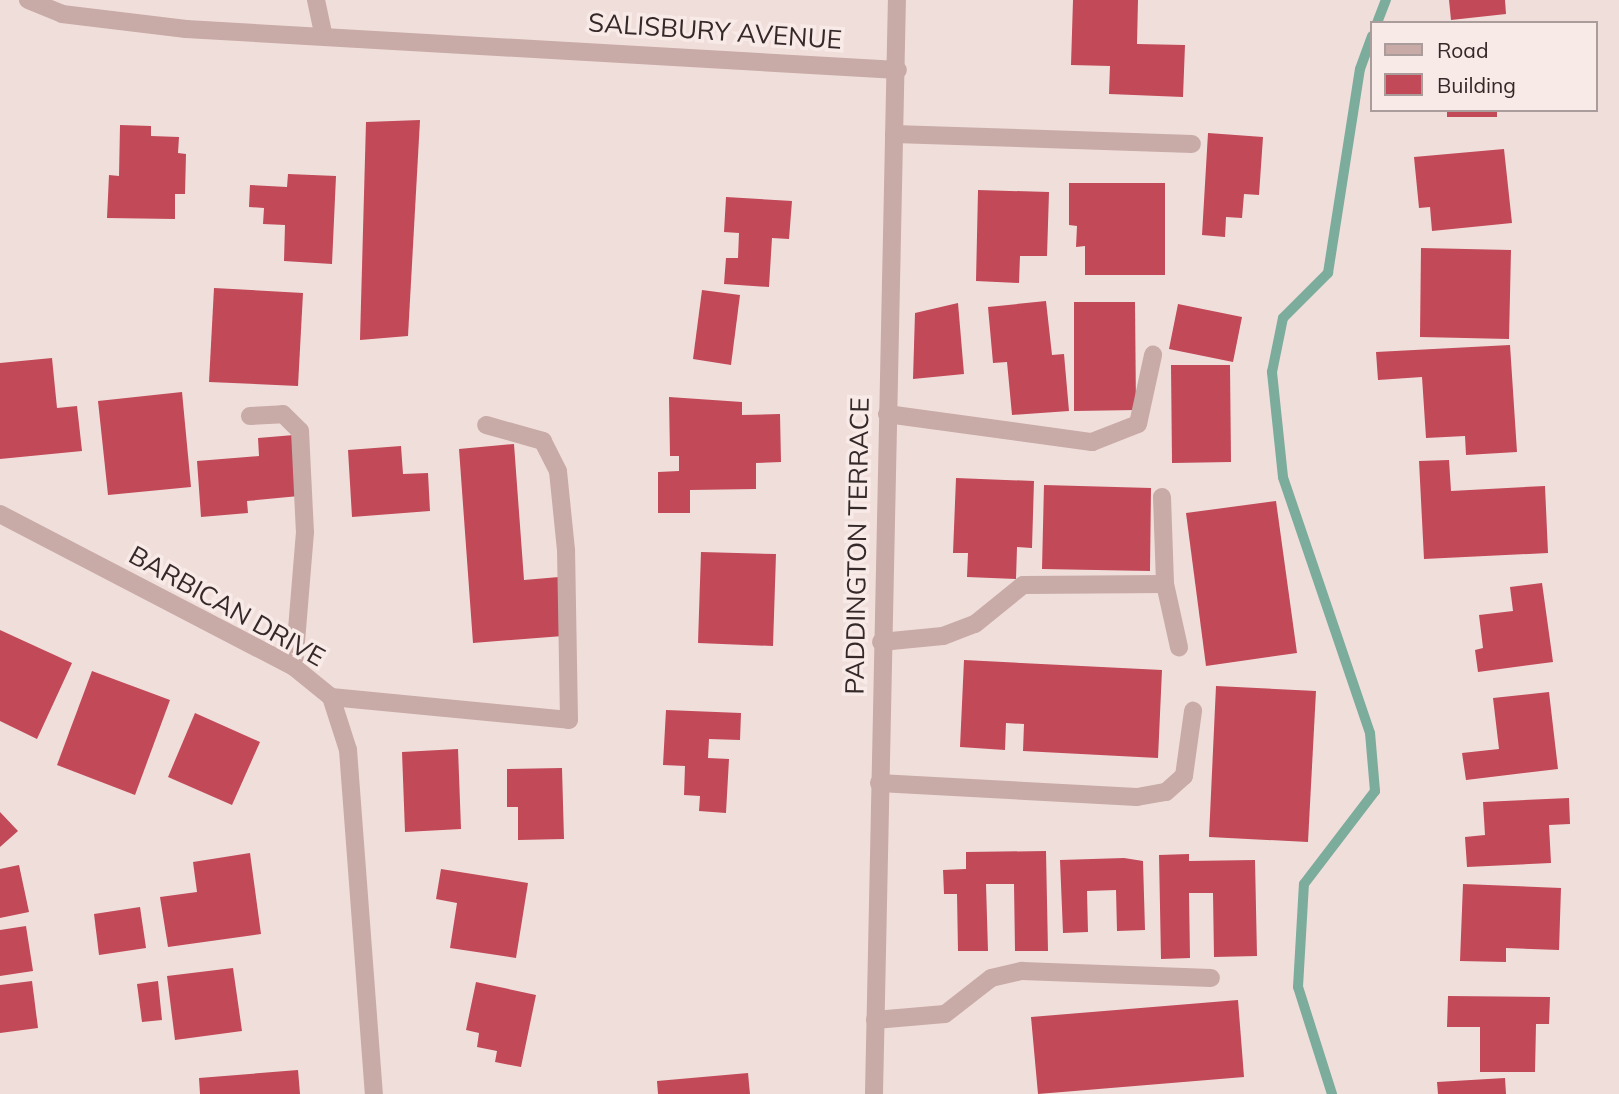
<!DOCTYPE html>
<html>
<head>
<meta charset="utf-8">
<style>
  body { margin:0 }
  #map { position:relative; width:1619px; height:1094px; overflow:hidden; background:#f0dedb; font-family:Mulish,sans-serif }
  div>[style] { position:absolute }
  .stream>* { height:10px; margin:-5px; padding:0 5px; transform-origin:5px; border-radius:5px; background:#7bac9c }
  .building>* { inset:0; background:#c14958 }
  .minor>* { height:18px; margin:-9px; padding:0 9px; transform-origin:9px; border-radius:9px; background:#c8aaa7 }
  span { translate:-50% -50%; white-space:nowrap; text-align:center; line-height:1.15; -webkit-text-stroke:7px #f8eae7; paint-order:stroke }
  .street-label { font-size:26px; color:#352828 }
  .legend { position:absolute; left:1370px; top:21px; width:228px; height:91px; box-sizing:border-box; background:#f8eae7; border:2px solid #aa9c9b; margin:0; padding:9px 12px; list-style:none; font-size:21px; color:#352828 }
  .legend li { display:flex; align-items:center; gap:14px; height:35px }
  .legend b { width:35px; border:2px solid #aa9c9b }
</style>
</head>
<body>
<div id="map">
  <div class="stream">
    <i style="left:1377px;top:23px;width:25px;rotate:-69deg"></i>
    <i style="left:1332px;top:1094px;width:112px;rotate:-107.6deg"></i>
    <i style="left:1298px;top:987px;width:103px;rotate:-86.7deg"></i>
    <i style="left:1304px;top:884px;width:117px;rotate:-52.6deg"></i>
    <i style="left:1375px;top:791px;width:58px;rotate:-94.9deg"></i>
    <i style="left:1370px;top:733px;width:270px;rotate:-108.8deg"></i>
    <i style="left:1283px;top:477px;width:106px;rotate:-96deg"></i>
    <i style="left:1272px;top:372px;width:55px;rotate:-78.5deg"></i>
    <i style="left:1283px;top:318px;width:64px;rotate:-45deg"></i>
    <i style="left:1328px;top:273px;width:206px;rotate:-81.1deg"></i>
    <i style="left:1360px;top:69px;width:35px;rotate:-70deg"></i>
  </div>
  <div class="building">
    <i style="clip-path:polygon(1073px 0,1138px 0,1137px 44px,1185px 45px,1183px 97px,1109px 94px,1110px 66px,1071px 65px)"></i>
    <i style="clip-path:polygon(1449px 0,1505px 0,1506px 14px,1451px 20px)"></i>
    <i style="clip-path:polygon(1447px 110px,1497px 110px,1497px 117px,1447px 117px)"></i>
    <i style="clip-path:polygon(420px 120px,408px 336px,360px 340px,366px 122px)"></i>
    <i style="clip-path:polygon(120px 125px,151px 126px,151px 136px,179px 137px,178px 153px,186px 154px,185px 194px,175px 194px,175px 219px,107px 218px,109px 175px,119px 176px)"></i>
    <i style="clip-path:polygon(1208px 133px,1263px 137px,1259px 195px,1244px 194px,1242px 218px,1226px 217px,1225px 237px,1202px 235px)"></i>
    <i style="clip-path:polygon(1504px 149px,1512px 223px,1432px 231px,1430px 207px,1419px 208px,1414px 157px)"></i>
    <i style="clip-path:polygon(288px 174px,336px 176px,332px 264px,284px 261px,285px 225px,263px 224px,264px 208px,249px 207px,250px 185px,287px 187px)"></i>
    <i style="clip-path:polygon(1069px 183px,1165px 183px,1165px 275px,1085px 275px,1085px 246px,1076px 247px,1077px 226px,1069px 225px)"></i>
    <i style="clip-path:polygon(978px 190px,1049px 192px,1047px 256px,1020px 256px,1019px 283px,976px 281px)"></i>
    <i style="clip-path:polygon(726px 197px,792px 201px,789px 239px,772px 238px,769px 287px,724px 284px,726px 258px,738px 258px,739px 233px,724px 232px)"></i>
    <i style="clip-path:polygon(1421px 248px,1511px 250px,1509px 339px,1420px 337px)"></i>
    <i style="clip-path:polygon(214px 288px,303px 293px,298px 386px,209px 382px)"></i>
    <i style="clip-path:polygon(702px 290px,740px 295px,731px 365px,693px 359px)"></i>
    <i style="clip-path:polygon(1046px 301px,1052px 355px,1064px 354px,1069px 411px,1012px 415px,1007px 362px,993px 363px,988px 307px)"></i>
    <i style="clip-path:polygon(1074px 302px,1135px 302px,1136px 410px,1074px 411px)"></i>
    <i style="clip-path:polygon(958px 303px,964px 374px,913px 379px,915px 313px)"></i>
    <i style="clip-path:polygon(1178px 304px,1242px 317px,1233px 362px,1169px 349px)"></i>
    <i style="clip-path:polygon(1510px 345px,1517px 452px,1466px 455px,1465px 436px,1426px 438px,1422px 377px,1378px 380px,1376px 352px)"></i>
    <i style="clip-path:polygon(52px 358px,57px 408px,77px 406px,82px 451px,0 459px,0 363px)"></i>
    <i style="clip-path:polygon(1171px 365px,1230px 365px,1231px 462px,1172px 463px)"></i>
    <i style="clip-path:polygon(182px 392px,191px 487px,108px 495px,98px 401px)"></i>
    <i style="clip-path:polygon(669px 397px,742px 402px,742px 415px,780px 414px,781px 462px,756px 463px,756px 489px,690px 490px,690px 513px,658px 513px,658px 472px,679px 471px,679px 456px,670px 456px)"></i>
    <i style="clip-path:polygon(294px 435px,299px 496px,247px 501px,248px 513px,201px 517px,197px 461px,259px 456px,258px 438px)"></i>
    <i style="clip-path:polygon(514px 444px,524px 580px,559px 577px,563px 636px,473px 643px,459px 449px)"></i>
    <i style="clip-path:polygon(401px 446px,403px 474px,428px 473px,430px 511px,352px 517px,348px 450px)"></i>
    <i style="clip-path:polygon(1449px 460px,1451px 491px,1545px 486px,1548px 553px,1424px 559px,1419px 461px)"></i>
    <i style="clip-path:polygon(956px 478px,1034px 481px,1032px 548px,1017px 547px,1016px 579px,967px 577px,968px 553px,953px 553px)"></i>
    <i style="clip-path:polygon(1044px 485px,1151px 488px,1150px 571px,1042px 569px)"></i>
    <i style="clip-path:polygon(1276px 501px,1297px 653px,1206px 666px,1186px 513px)"></i>
    <i style="clip-path:polygon(701px 552px,776px 554px,773px 646px,698px 643px)"></i>
    <i style="clip-path:polygon(1542px 583px,1553px 662px,1478px 672px,1475px 650px,1483px 648px,1479px 615px,1513px 611px,1510px 587px)"></i>
    <i style="clip-path:polygon(0 630px,72px 663px,37px 739px,0 721px)"></i>
    <i style="clip-path:polygon(964px 660px,1162px 670px,1158px 758px,1023px 751px,1024px 724px,1006px 723px,1005px 750px,960px 747px)"></i>
    <i style="clip-path:polygon(92px 671px,170px 700px,135px 795px,57px 765px)"></i>
    <i style="clip-path:polygon(1216px 686px,1316px 691px,1308px 842px,1209px 837px)"></i>
    <i style="clip-path:polygon(1549px 692px,1558px 769px,1466px 780px,1462px 753px,1499px 749px,1493px 698px)"></i>
    <i style="clip-path:polygon(666px 710px,741px 713px,740px 740px,709px 739px,708px 758px,729px 759px,726px 813px,699px 811px,700px 796px,684px 795px,685px 766px,663px 765px)"></i>
    <i style="clip-path:polygon(195px 713px,260px 742px,232px 805px,168px 777px)"></i>
    <i style="clip-path:polygon(458px 749px,461px 829px,405px 832px,402px 752px)"></i>
    <i style="clip-path:polygon(562px 768px,564px 839px,518px 840px,518px 807px,507px 807px,507px 769px)"></i>
    <i style="clip-path:polygon(1569px 798px,1570px 824px,1549px 825px,1551px 863px,1467px 867px,1465px 837px,1485px 835px,1483px 802px)"></i>
    <i style="clip-path:polygon(0 812px,18px 831px,0 847px)"></i>
    <i style="clip-path:polygon(1046px 851px,1048px 951px,1015px 951px,1014px 884px,986px 884px,988px 951px,958px 951px,957px 894px,944px 894px,943px 870px,966px 869px,966px 852px)"></i>
    <i style="clip-path:polygon(250px 853px,261px 934px,168px 947px,160px 897px,197px 892px,193px 862px)"></i>
    <i style="clip-path:polygon(1189px 854px,1189px 861px,1255px 860px,1257px 956px,1214px 957px,1213px 893px,1189px 893px,1190px 958px,1161px 959px,1159px 855px)"></i>
    <i style="clip-path:polygon(1124px 858px,1143px 861px,1145px 930px,1117px 931px,1116px 890px,1087px 891px,1088px 932px,1063px 933px,1060px 860px)"></i>
    <i style="clip-path:polygon(19px 865px,29px 912px,0 918px,0 869px)"></i>
    <i style="clip-path:polygon(441px 869px,528px 883px,516px 958px,450px 948px,457px 903px,436px 899px)"></i>
    <i style="clip-path:polygon(1463px 884px,1561px 888px,1559px 950px,1506px 948px,1506px 962px,1460px 961px)"></i>
    <i style="clip-path:polygon(140px 907px,146px 948px,99px 955px,94px 914px)"></i>
    <i style="clip-path:polygon(26px 926px,33px 971px,0 976px,0 930px)"></i>
    <i style="clip-path:polygon(233px 968px,242px 1031px,175px 1040px,167px 976px)"></i>
    <i style="clip-path:polygon(32px 981px,38px 1028px,0 1033px,0 985px)"></i>
    <i style="clip-path:polygon(158px 981px,162px 1020px,142px 1022px,137px 984px)"></i>
    <i style="clip-path:polygon(476px 982px,536px 995px,521px 1067px,495px 1062px,497px 1051px,477px 1047px,479px 1033px,466px 1030px)"></i>
    <i style="clip-path:polygon(1448px 996px,1550px 997px,1549px 1024px,1536px 1024px,1535px 1072px,1480px 1072px,1480px 1027px,1447px 1027px)"></i>
    <i style="clip-path:polygon(1238px 1000px,1244px 1077px,1038px 1094px,1031px 1017px)"></i>
    <i style="clip-path:polygon(298px 1070px,300px 1094px,200px 1094px,199px 1078px)"></i>
    <i style="clip-path:polygon(748px 1073px,750px 1094px,658px 1094px,657px 1081px)"></i>
    <i style="clip-path:polygon(1505px 1078px,1506px 1094px,1438px 1094px,1437px 1082px)"></i>
  </div>
  <div class="minor">
    <i style="left:28px;top:0;width:37px;rotate:22deg"></i>
    <i style="left:62px;top:14px;width:125px;rotate:6.9deg"></i>
    <i style="left:186px;top:29px;width:713px;rotate:3.3deg"></i>
    <i style="left:316px;top:0;width:35px;rotate:78deg"></i>
    <i style="left:894px;top:134px;width:298px;rotate:1.9deg"></i>
    <i style="left:887px;top:414px;width:207px;rotate:7.8deg"></i>
    <i style="left:1092px;top:442px;width:49px;rotate:-21.4deg"></i>
    <i style="left:1138px;top:424px;width:71px;rotate:-77.7deg"></i>
    <i style="left:250px;top:416px;width:33px;rotate:-3deg"></i>
    <i style="left:283px;top:414px;width:24px;rotate:45deg"></i>
    <i style="left:300px;top:431px;width:101px;rotate:87.2deg"></i>
    <i style="left:305px;top:532px;width:135px;rotate:94.7deg"></i>
    <i style="left:1162px;top:497px;width:87px;rotate:88deg"></i>
    <i style="left:1165px;top:584px;width:65px;rotate:77.5deg"></i>
    <i style="left:0;top:514px;width:331px;rotate:27.5deg"></i>
    <i style="left:294px;top:667px;width:48px;rotate:39deg"></i>
    <i style="left:331px;top:697px;width:56px;rotate:72.2deg"></i>
    <i style="left:348px;top:750px;width:345px;rotate:85.7deg"></i>
    <i style="left:881px;top:642px;width:62px;rotate:-5.5deg"></i>
    <i style="left:943px;top:636px;width:34px;rotate:-21deg"></i>
    <i style="left:975px;top:624px;width:62px;rotate:-39.1deg"></i>
    <i style="left:1023px;top:585px;width:142px;rotate:-0.4deg"></i>
    <i style="left:331px;top:697px;width:239px;rotate:5.5deg"></i>
    <i style="left:569px;top:720px;width:170px;rotate:-91deg"></i>
    <i style="left:566px;top:550px;width:79px;rotate:-95.8deg"></i>
    <i style="left:558px;top:471px;width:34px;rotate:-117deg"></i>
    <i style="left:543px;top:441px;width:59px;rotate:-164.3deg"></i>
    <i style="left:879px;top:783px;width:258px;rotate:3.1deg"></i>
    <i style="left:1137px;top:797px;width:29px;rotate:-10deg"></i>
    <i style="left:1166px;top:792px;width:24px;rotate:-42deg"></i>
    <i style="left:1184px;top:776px;width:66px;rotate:-82.1deg"></i>
    <i style="left:875px;top:1020px;width:70px;rotate:-4.9deg"></i>
    <i style="left:945px;top:1014px;width:58px;rotate:-38deg"></i>
    <i style="left:991px;top:978px;width:32px;rotate:-13deg"></i>
    <i style="left:1022px;top:971px;width:189px;rotate:2.1deg"></i>
    <i style="left:874px;top:1094px;width:1094px;rotate:-88.8deg"></i>
  </div>
  <div class="street-label">
    <span style="left:715px;top:31px;rotate:4deg">SALISBURY AVENUE</span>
    <span style="left:857px;top:546px;rotate:-89deg">PADDINGTON TERRACE</span>
    <span style="left:227px;top:606px;rotate:29deg">BARBICAN DRIVE</span>
  </div>
  <ul class="legend">
  <li><b style="height:9px;background:#c8aaa7"></b>Road</li>
  <li><b style="height:19px;background:#c14958"></b>Building</li>
  </ul>
</div>
</body>
</html>
